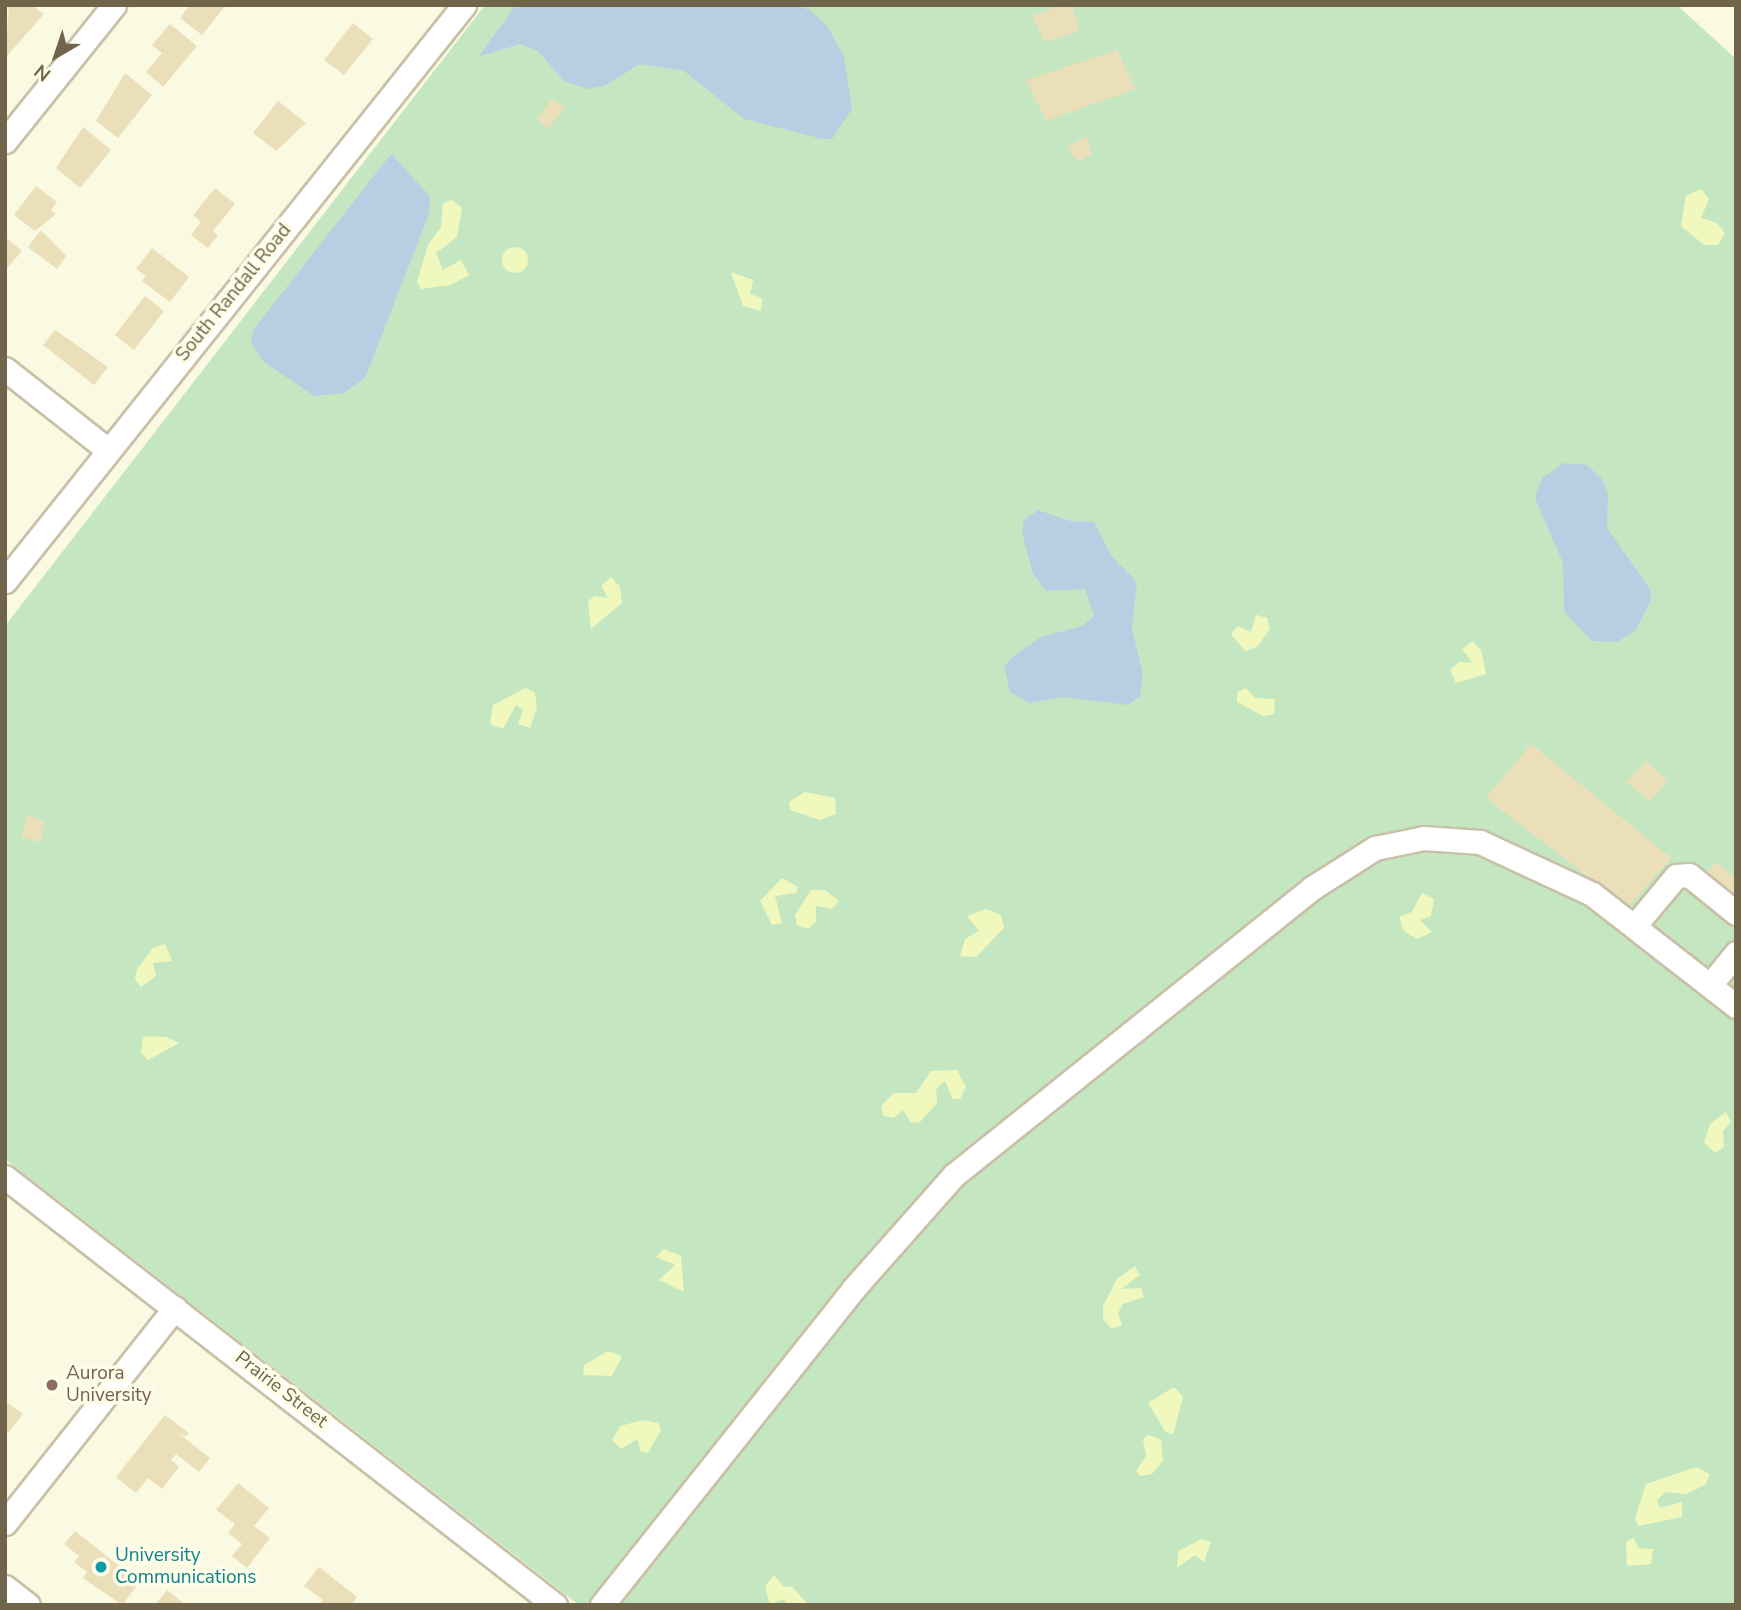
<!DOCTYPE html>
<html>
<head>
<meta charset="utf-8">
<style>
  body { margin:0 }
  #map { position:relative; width:1741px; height:1610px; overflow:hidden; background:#faf9e2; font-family:"Nunito Sans",sans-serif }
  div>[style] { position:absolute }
  .green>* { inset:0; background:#c4e7c2 }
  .sand>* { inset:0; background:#f1f8be }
  .round { border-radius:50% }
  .water>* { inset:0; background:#b8cee2 }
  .building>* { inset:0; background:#ebdfba }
  .roads { filter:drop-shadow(2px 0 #c8c1a8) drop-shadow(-2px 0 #c8c1a8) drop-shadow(0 2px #c8c1a8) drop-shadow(0 -2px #c8c1a8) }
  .minor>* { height:23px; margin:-11.5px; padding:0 11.5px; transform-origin:11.5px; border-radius:11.5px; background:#fff }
  .dots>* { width:19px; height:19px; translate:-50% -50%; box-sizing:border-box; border:4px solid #fefde8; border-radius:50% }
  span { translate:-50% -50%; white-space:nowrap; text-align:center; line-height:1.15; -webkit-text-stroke:7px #fefde8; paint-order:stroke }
  .street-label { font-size:19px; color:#70654a }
  .education-label { font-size:19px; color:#785e54 }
  .left { translate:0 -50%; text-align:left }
  .culture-label { font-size:19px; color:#0d838f }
  .frame { position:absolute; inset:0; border:7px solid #70654a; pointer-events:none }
  .north { position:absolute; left:21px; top:21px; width:70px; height:70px; -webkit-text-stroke:5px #fefde8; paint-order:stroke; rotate:219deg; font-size:19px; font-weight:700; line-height:28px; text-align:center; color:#70654a }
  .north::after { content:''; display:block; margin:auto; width:24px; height:32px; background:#70654a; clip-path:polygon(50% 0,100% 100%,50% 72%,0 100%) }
</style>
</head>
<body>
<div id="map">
  <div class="green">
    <i style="clip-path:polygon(485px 5px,1677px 5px,1736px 59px,1736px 1605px,579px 1605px,5px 1159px,5px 626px)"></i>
  </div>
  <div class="sand">
    <i style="clip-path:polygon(1701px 189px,1709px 199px,1701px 218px,1717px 223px,1725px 233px,1718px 245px,1704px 245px,1681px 226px,1686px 196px)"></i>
    <i style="clip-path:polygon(452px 200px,462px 208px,457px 237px,436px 253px,443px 270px,461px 260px,469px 275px,451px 285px,421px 289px,417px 282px,428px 245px,441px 227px,443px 203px)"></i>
    <i class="round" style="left:502px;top:247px;width:26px;height:26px"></i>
    <i style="clip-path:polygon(731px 272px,753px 280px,750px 294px,762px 298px,761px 311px,743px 306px)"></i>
    <i style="clip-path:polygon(611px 577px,620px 587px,622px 603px,591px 629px,588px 602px,594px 596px,608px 598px,601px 586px)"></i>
    <i style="clip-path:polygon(1256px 615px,1267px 618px,1270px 629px,1257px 647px,1245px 651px,1231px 634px,1238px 626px,1251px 632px)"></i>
    <i style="clip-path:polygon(1473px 641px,1481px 650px,1486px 674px,1456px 683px,1450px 670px,1459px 662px,1473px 663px,1462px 649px)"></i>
    <i style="clip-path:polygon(526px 688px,535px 693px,537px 708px,530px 728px,518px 724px,523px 710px,516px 705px,503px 729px,490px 724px,493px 705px)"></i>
    <i style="clip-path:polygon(1246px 688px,1255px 698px,1275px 699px,1274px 714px,1263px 716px,1237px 702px,1237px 692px)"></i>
    <i style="clip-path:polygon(805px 792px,835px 798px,836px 814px,820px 820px,790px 810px,789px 802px)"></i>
    <i style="clip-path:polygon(782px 878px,798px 887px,796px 893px,775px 896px,782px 923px,772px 925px,760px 901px)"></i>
    <i style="clip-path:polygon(811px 890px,825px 890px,839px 901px,832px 909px,816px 906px,816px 922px,808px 929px,797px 925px,795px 915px)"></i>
    <i style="clip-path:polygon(1422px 893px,1434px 899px,1431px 916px,1420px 920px,1432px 932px,1417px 939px,1404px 931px,1399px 917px,1412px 912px)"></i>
    <i style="clip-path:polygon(986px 909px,1001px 915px,1004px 928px,976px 957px,960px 956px,965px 939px,979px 931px,967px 916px)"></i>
    <i style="clip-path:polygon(165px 944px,172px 961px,153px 963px,156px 976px,141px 987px,135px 979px,137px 969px,153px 948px)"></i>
    <i style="clip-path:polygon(150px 1036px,166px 1037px,179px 1043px,148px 1060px,141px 1053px,143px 1037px)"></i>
    <i style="clip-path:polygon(957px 1070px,966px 1087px,960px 1099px,953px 1099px,945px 1081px,936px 1089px,937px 1103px,920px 1122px,911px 1123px,903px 1110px,894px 1118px,884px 1116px,881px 1106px,894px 1093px,916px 1093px,931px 1071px)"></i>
    <i style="clip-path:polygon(1726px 1112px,1731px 1122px,1723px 1131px,1724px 1147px,1715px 1153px,1704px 1142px,1710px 1124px)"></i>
    <i style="clip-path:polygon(664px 1249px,681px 1256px,684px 1292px,659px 1280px,675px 1265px,656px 1257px)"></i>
    <i style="clip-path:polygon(1135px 1266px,1140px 1275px,1121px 1289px,1141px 1288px,1144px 1297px,1123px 1304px,1118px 1313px,1122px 1325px,1112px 1329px,1103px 1319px,1103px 1306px,1117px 1279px)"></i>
    <i style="clip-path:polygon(608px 1351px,622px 1356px,612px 1376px,583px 1375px,584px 1365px)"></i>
    <i style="clip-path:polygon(1174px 1387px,1183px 1397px,1173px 1435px,1165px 1431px,1148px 1403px)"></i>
    <i style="clip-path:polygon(644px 1420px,658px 1423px,661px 1430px,648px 1453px,641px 1451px,637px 1439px,621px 1449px,612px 1440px,620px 1426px)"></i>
    <i style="clip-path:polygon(1149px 1435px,1161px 1440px,1163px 1460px,1152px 1474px,1140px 1476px,1136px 1471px,1146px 1456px,1143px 1439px)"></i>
    <i style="clip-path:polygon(1696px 1467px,1710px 1474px,1705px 1485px,1686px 1494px,1666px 1492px,1657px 1500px,1660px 1508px,1682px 1502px,1682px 1517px,1638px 1526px,1635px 1518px,1646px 1484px)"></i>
    <i style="clip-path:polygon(1633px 1538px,1639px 1548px,1653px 1549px,1651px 1564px,1627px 1566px,1626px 1542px)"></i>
    <i style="clip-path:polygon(1202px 1539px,1211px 1542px,1204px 1562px,1195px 1555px,1177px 1568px,1178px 1551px)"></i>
    <i style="clip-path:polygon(774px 1575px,783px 1586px,792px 1587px,809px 1605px,787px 1605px,785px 1599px,770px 1604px,765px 1586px)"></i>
  </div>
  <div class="water">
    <i style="clip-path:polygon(516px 5px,794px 5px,810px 10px,828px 27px,844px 57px,852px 109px,832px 139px,822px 139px,744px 119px,684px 71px,640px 64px,604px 86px,587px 89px,564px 81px,538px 51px,520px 44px,478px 57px)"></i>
    <i style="clip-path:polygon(391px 154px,430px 196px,429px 214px,365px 378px,344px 393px,314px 396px,264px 362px,251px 343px,253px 330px)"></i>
    <i style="clip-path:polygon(1564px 463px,1587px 465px,1602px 479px,1608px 495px,1607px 528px,1650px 589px,1651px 600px,1636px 630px,1617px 642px,1592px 641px,1564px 612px,1563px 563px,1535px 498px,1542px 478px)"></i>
    <i style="clip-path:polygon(1038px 510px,1070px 521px,1094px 522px,1112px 557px,1137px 582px,1132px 628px,1143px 675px,1140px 696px,1128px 705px,1063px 697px,1029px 703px,1010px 692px,1004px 667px,1010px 659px,1041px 637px,1082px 626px,1094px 616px,1085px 589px,1046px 591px,1033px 574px,1022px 533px,1024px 520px)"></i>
  </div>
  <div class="building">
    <i style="clip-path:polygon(9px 5px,32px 5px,44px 14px,5px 58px)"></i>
    <i style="clip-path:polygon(190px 5px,226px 5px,202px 35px,180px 18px)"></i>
    <i style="clip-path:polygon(1061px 5px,1072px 5px,1080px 31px,1045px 42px,1032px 16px)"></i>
    <i style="clip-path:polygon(353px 23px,373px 39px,344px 75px,324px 60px)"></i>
    <i style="clip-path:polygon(170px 24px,197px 46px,163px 87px,146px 72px,162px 53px,152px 45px)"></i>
    <i style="clip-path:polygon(1117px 50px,1135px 89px,1046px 121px,1026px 80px)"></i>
    <i style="clip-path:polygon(125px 73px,152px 95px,118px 138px,96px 121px)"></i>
    <i style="clip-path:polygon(552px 99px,565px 108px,548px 129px,537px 119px)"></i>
    <i style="clip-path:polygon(278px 101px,306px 123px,276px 151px,253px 133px)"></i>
    <i style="clip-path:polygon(83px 127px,111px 150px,80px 188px,56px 168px)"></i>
    <i style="clip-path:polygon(1086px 136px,1092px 154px,1078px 162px,1067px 147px)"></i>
    <i style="clip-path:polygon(36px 186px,57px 202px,51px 210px,56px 214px,35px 231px,14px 215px)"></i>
    <i style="clip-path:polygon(215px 188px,235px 204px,213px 231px,218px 235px,208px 248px,191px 235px,201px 222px,193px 215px)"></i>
    <i style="clip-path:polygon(41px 230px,66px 256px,57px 269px,28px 247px)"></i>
    <i style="clip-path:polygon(5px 237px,22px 251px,5px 270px)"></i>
    <i style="clip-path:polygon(152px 248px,189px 277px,170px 302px,142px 281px,146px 276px,136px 269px)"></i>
    <i style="clip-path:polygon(145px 296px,164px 311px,134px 350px,115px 335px)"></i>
    <i style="clip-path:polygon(55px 330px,108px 367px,94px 385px,43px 345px)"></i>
    <i style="clip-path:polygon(1531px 744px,1671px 858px,1628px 907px,1486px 798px)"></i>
    <i style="clip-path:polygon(1646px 761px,1668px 781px,1650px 801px,1626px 782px)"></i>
    <i style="clip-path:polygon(27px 815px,46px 822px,39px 842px,21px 837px)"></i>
    <i style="clip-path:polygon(1716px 862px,1736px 878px,1736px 905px,1704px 876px)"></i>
    <i style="clip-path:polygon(5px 1401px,23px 1414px,9px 1432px,5px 1430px)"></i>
    <i style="clip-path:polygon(165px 1415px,189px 1433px,185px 1437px,173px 1429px,210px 1458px,199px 1472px,176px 1454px,171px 1460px,179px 1467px,162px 1489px,148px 1478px,136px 1493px,116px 1477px)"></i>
    <i style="clip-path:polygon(238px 1483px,269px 1508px,254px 1526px,270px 1538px,247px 1568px,232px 1556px,242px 1544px,228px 1533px,235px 1524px,216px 1510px)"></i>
    <i style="clip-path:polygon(75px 1531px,132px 1576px,128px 1581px,136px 1587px,122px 1605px,83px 1578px,87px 1572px,74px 1562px,79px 1556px,64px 1544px)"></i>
    <i style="clip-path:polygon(319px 1567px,357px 1597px,351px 1605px,319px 1605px,323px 1600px,304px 1586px)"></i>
    <i style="clip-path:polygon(167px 1590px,186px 1605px,155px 1605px)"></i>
  </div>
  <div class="roads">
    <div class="minor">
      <i style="left:5px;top:141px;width:174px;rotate:-51.3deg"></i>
      <i style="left:5px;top:369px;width:131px;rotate:38.2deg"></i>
      <i style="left:5px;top:581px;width:737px;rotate:-51.45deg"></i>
      <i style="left:1636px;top:924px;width:62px;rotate:-50.2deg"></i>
      <i style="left:1676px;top:876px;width:13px;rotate:-4deg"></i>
      <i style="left:1689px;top:875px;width:60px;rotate:39deg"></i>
      <i style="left:1710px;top:985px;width:41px;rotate:-50.9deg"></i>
      <i style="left:5px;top:1177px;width:697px;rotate:37.89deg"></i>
      <i style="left:5px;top:1523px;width:274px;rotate:-51.7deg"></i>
      <i style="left:5px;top:1587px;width:29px;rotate:38deg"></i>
      <i style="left:602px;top:1605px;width:405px;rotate:-51.5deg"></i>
      <i style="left:854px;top:1288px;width:151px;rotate:-48.5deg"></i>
      <i style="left:954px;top:1175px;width:459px;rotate:-38.7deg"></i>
      <i style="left:1312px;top:888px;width:75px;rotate:-32.4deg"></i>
      <i style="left:1375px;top:848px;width:50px;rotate:-11.5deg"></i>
      <i style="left:1424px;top:838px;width:56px;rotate:4.1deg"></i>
      <i style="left:1480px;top:842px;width:123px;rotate:24.9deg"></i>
      <i style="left:1592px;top:894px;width:182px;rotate:37.9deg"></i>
    </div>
  </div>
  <div class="dots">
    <i style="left:52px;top:1385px;background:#8d6e63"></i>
    <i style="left:101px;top:1567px;background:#0f9aa8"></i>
  </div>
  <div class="street-label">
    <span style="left:234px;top:293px;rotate:-51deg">South Randall Road</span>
    <span style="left:281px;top:1390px;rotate:38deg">Prairie Street</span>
  </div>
  <div class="education-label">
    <span class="left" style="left:66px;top:1385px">Aurora<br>University</span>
  </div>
  <div class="culture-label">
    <span class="left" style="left:115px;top:1567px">University<br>Communications</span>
  </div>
  <div class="frame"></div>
  <div class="north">N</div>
</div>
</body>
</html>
